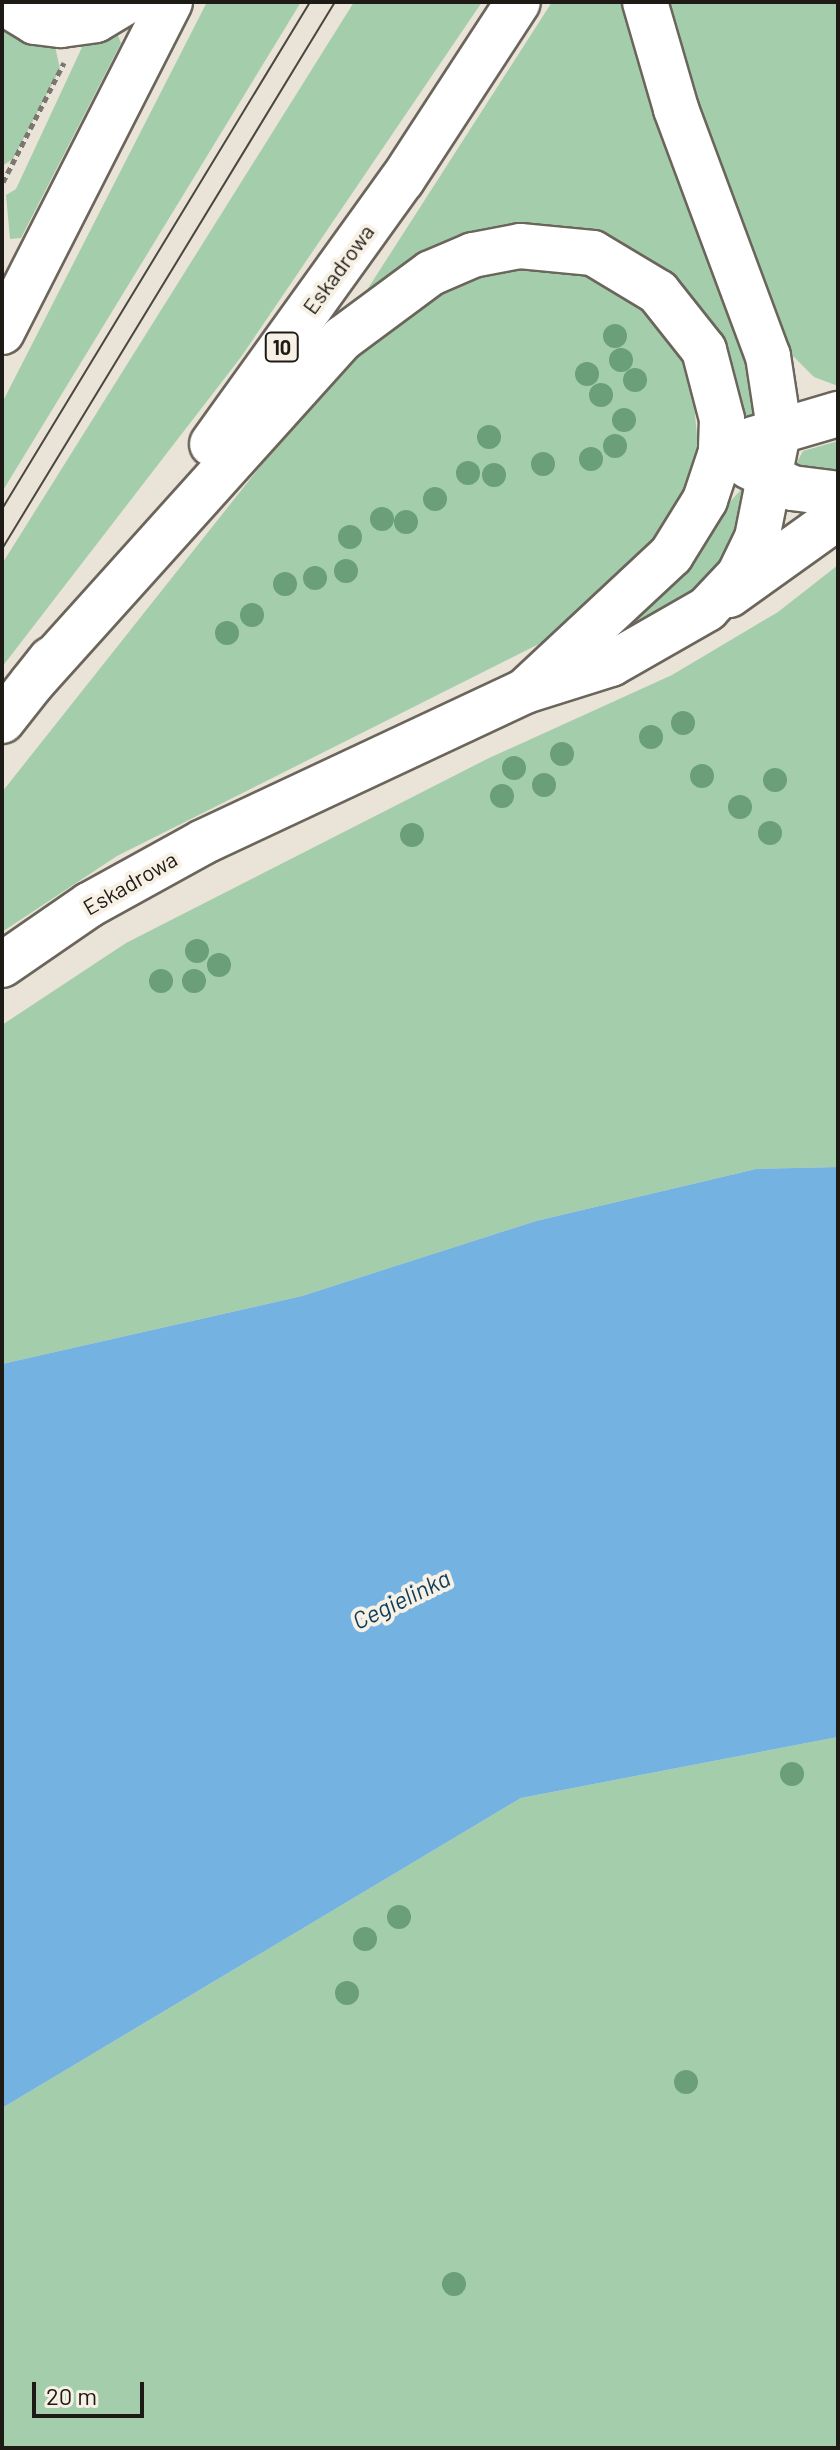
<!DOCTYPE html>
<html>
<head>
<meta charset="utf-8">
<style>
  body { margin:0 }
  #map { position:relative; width:840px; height:2450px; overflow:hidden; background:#eae3d7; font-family:Barlow,sans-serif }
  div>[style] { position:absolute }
  .green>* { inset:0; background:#a4ceab }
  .water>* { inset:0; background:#74b2e2 }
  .path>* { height:5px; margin-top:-2.5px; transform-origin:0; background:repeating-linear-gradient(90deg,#7b766f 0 6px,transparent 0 10px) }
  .roads { filter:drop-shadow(2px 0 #6b655b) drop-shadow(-2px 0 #6b655b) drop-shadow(0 2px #6b655b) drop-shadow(0 -2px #6b655b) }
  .minor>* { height:44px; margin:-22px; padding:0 22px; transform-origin:22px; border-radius:22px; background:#fff }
  .major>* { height:44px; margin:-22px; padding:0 22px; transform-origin:22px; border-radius:22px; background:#fff }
  .tram>* { height:2px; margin:-1px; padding:0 1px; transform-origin:1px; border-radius:1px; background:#4a4640 }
  .trees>* { width:24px; height:24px; margin:-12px; border-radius:50%; background:#6a9f7a }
  span { translate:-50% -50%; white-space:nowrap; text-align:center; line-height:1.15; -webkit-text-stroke:8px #f7f0e4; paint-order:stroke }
  .shield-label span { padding:2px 6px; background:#f7f0e4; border:2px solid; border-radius:6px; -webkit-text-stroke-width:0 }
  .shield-label { font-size:20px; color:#1e1b17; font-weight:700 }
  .street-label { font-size:22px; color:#1e1b17 }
  .water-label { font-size:24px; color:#0c3d5d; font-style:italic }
  .frame { position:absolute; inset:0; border:4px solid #1e1b17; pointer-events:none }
  .scale { position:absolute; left:32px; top:2382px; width:112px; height:36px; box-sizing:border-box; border:4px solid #1e1b17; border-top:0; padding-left:10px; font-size:24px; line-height:28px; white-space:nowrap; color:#1e1b17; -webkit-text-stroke:6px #f7f0e4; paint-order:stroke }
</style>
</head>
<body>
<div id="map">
  <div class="green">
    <i style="clip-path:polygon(207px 2px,301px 2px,2px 492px,2px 403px)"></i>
    <i style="clip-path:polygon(354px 2px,482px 2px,241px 357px,2px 667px,2px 564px)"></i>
    <i style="clip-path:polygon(552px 2px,627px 2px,738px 320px,764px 425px,747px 425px,721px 356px,604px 239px,365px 293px)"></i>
    <i style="clip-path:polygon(660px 2px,838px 2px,838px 386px,814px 377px,788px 351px)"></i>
    <i style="clip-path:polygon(2px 27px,55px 46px,60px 69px,13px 159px,2px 166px)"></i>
    <i style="clip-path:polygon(117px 33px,121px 43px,21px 238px,10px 239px,6px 195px,16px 189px,84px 43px)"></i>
    <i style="clip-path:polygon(549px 263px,608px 280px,663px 321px,691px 370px,699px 458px,671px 528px,543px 642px,117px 856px,2px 932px,2px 792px,312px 401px,369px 343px,462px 279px)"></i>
    <i style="clip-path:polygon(838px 441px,838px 479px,795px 466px,803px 451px)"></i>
    <i style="clip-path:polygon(747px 483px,756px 488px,725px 559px,681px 606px,619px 645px,610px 635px)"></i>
    <i style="clip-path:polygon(838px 565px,838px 1167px,756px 1169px,536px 1221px,302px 1296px,2px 1364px,2px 1025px,126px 943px,489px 758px,672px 675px,778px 612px)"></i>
    <i style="clip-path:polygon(838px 1737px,838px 2448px,2px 2448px,2px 2108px,521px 1798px)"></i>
  </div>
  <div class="water">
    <i style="clip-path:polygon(838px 1167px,838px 1737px,521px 1798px,2px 2108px,2px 1364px,302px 1296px,536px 1221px,756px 1169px)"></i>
  </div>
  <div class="path">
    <i style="left:3px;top:182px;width:134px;rotate:-62.9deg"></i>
  </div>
  <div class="roads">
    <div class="minor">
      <i style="left:753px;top:439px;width:89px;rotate:-16.4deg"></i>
      <i style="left:748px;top:466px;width:49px;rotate:26.6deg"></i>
      <i style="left:792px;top:488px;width:46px;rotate:7.4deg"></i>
      <i style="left:729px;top:595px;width:134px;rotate:-35.6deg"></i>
      <i style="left:525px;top:691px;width:200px;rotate:-43deg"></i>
      <i style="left:671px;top:555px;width:65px;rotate:-58.3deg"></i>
      <i style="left:705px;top:500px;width:51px;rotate:-71.6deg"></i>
      <i style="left:2px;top:965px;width:106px;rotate:-34.6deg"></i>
      <i style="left:89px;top:905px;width:130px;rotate:-28.9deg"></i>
      <i style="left:203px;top:842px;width:356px;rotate:-25.1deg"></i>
      <i style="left:525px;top:691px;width:90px;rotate:-17.4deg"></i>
      <i style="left:611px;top:664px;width:111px;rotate:-29.8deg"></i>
      <i style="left:707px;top:609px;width:47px;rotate:-46.7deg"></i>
      <i style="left:739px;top:575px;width:41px;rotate:-64.1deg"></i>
      <i style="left:757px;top:538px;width:112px;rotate:-78.7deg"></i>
    </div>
    <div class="major">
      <i style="left:2px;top:2px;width:39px;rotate:31deg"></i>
      <i style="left:35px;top:22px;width:26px;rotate:7deg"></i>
      <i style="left:61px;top:25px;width:35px;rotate:-8deg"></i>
      <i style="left:96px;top:20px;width:35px;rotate:-31deg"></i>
      <i style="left:645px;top:2px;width:111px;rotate:73.8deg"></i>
      <i style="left:676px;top:109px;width:264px;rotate:69.6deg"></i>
      <i style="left:768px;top:356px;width:73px;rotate:81.3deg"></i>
      <i style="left:2px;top:332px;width:370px;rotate:-63deg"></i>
      <i style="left:212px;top:444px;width:325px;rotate:-54.3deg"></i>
      <i style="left:402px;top:180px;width:212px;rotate:-56.9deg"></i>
      <i style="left:32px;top:683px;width:464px;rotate:-48deg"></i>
      <i style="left:343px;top:338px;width:109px;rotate:-36.5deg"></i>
      <i style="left:431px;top:273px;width:46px;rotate:-23.2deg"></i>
      <i style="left:473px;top:255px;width:48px;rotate:-10.8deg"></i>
      <i style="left:520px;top:246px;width:73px;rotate:5.5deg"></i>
      <i style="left:593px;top:253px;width:76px;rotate:31deg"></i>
      <i style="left:658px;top:292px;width:74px;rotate:51.6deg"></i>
      <i style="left:704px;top:350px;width:71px;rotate:75.4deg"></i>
      <i style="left:722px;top:419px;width:33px;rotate:92deg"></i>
      <i style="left:2px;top:721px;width:79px;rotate:-51.7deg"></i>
    </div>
  </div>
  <div class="tram">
    <i style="left:2px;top:509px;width:593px;rotate:-58.72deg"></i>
    <i style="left:2px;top:549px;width:640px;rotate:-58.67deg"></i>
  </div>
  <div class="trees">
    <i style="left:615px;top:336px"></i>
    <i style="left:621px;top:360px"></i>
    <i style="left:587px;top:374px"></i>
    <i style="left:635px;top:380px"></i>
    <i style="left:601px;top:395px"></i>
    <i style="left:624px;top:420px"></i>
    <i style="left:489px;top:437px"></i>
    <i style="left:615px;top:446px"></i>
    <i style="left:591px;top:459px"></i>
    <i style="left:543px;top:464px"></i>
    <i style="left:468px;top:473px"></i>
    <i style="left:494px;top:475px"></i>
    <i style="left:435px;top:499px"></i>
    <i style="left:382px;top:519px"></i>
    <i style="left:406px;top:522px"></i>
    <i style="left:350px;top:537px"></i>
    <i style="left:346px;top:571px"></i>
    <i style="left:315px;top:578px"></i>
    <i style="left:285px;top:584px"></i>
    <i style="left:252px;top:615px"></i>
    <i style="left:227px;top:633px"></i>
    <i style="left:683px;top:723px"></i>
    <i style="left:651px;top:737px"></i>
    <i style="left:562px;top:754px"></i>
    <i style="left:514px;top:768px"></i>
    <i style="left:702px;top:776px"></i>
    <i style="left:775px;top:780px"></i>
    <i style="left:544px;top:785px"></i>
    <i style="left:502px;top:796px"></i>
    <i style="left:740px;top:807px"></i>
    <i style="left:770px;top:833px"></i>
    <i style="left:412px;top:835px"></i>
    <i style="left:197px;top:951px"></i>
    <i style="left:219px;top:965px"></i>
    <i style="left:161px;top:981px"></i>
    <i style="left:194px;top:981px"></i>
    <i style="left:792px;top:1774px"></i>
    <i style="left:399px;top:1917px"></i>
    <i style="left:365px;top:1939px"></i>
    <i style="left:347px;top:1993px"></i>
    <i style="left:686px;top:2082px"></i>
    <i style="left:454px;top:2284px"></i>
  </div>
  <div class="shield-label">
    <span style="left:282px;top:347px">10</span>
  </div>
  <div class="street-label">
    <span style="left:338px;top:269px;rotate:-54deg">Eskadrowa</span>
    <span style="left:130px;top:883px;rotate:-30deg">Eskadrowa</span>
  </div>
  <div class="water-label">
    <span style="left:401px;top:1599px;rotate:-26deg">Cegielinka</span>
  </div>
  <div class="frame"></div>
  <div class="scale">20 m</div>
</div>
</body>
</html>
